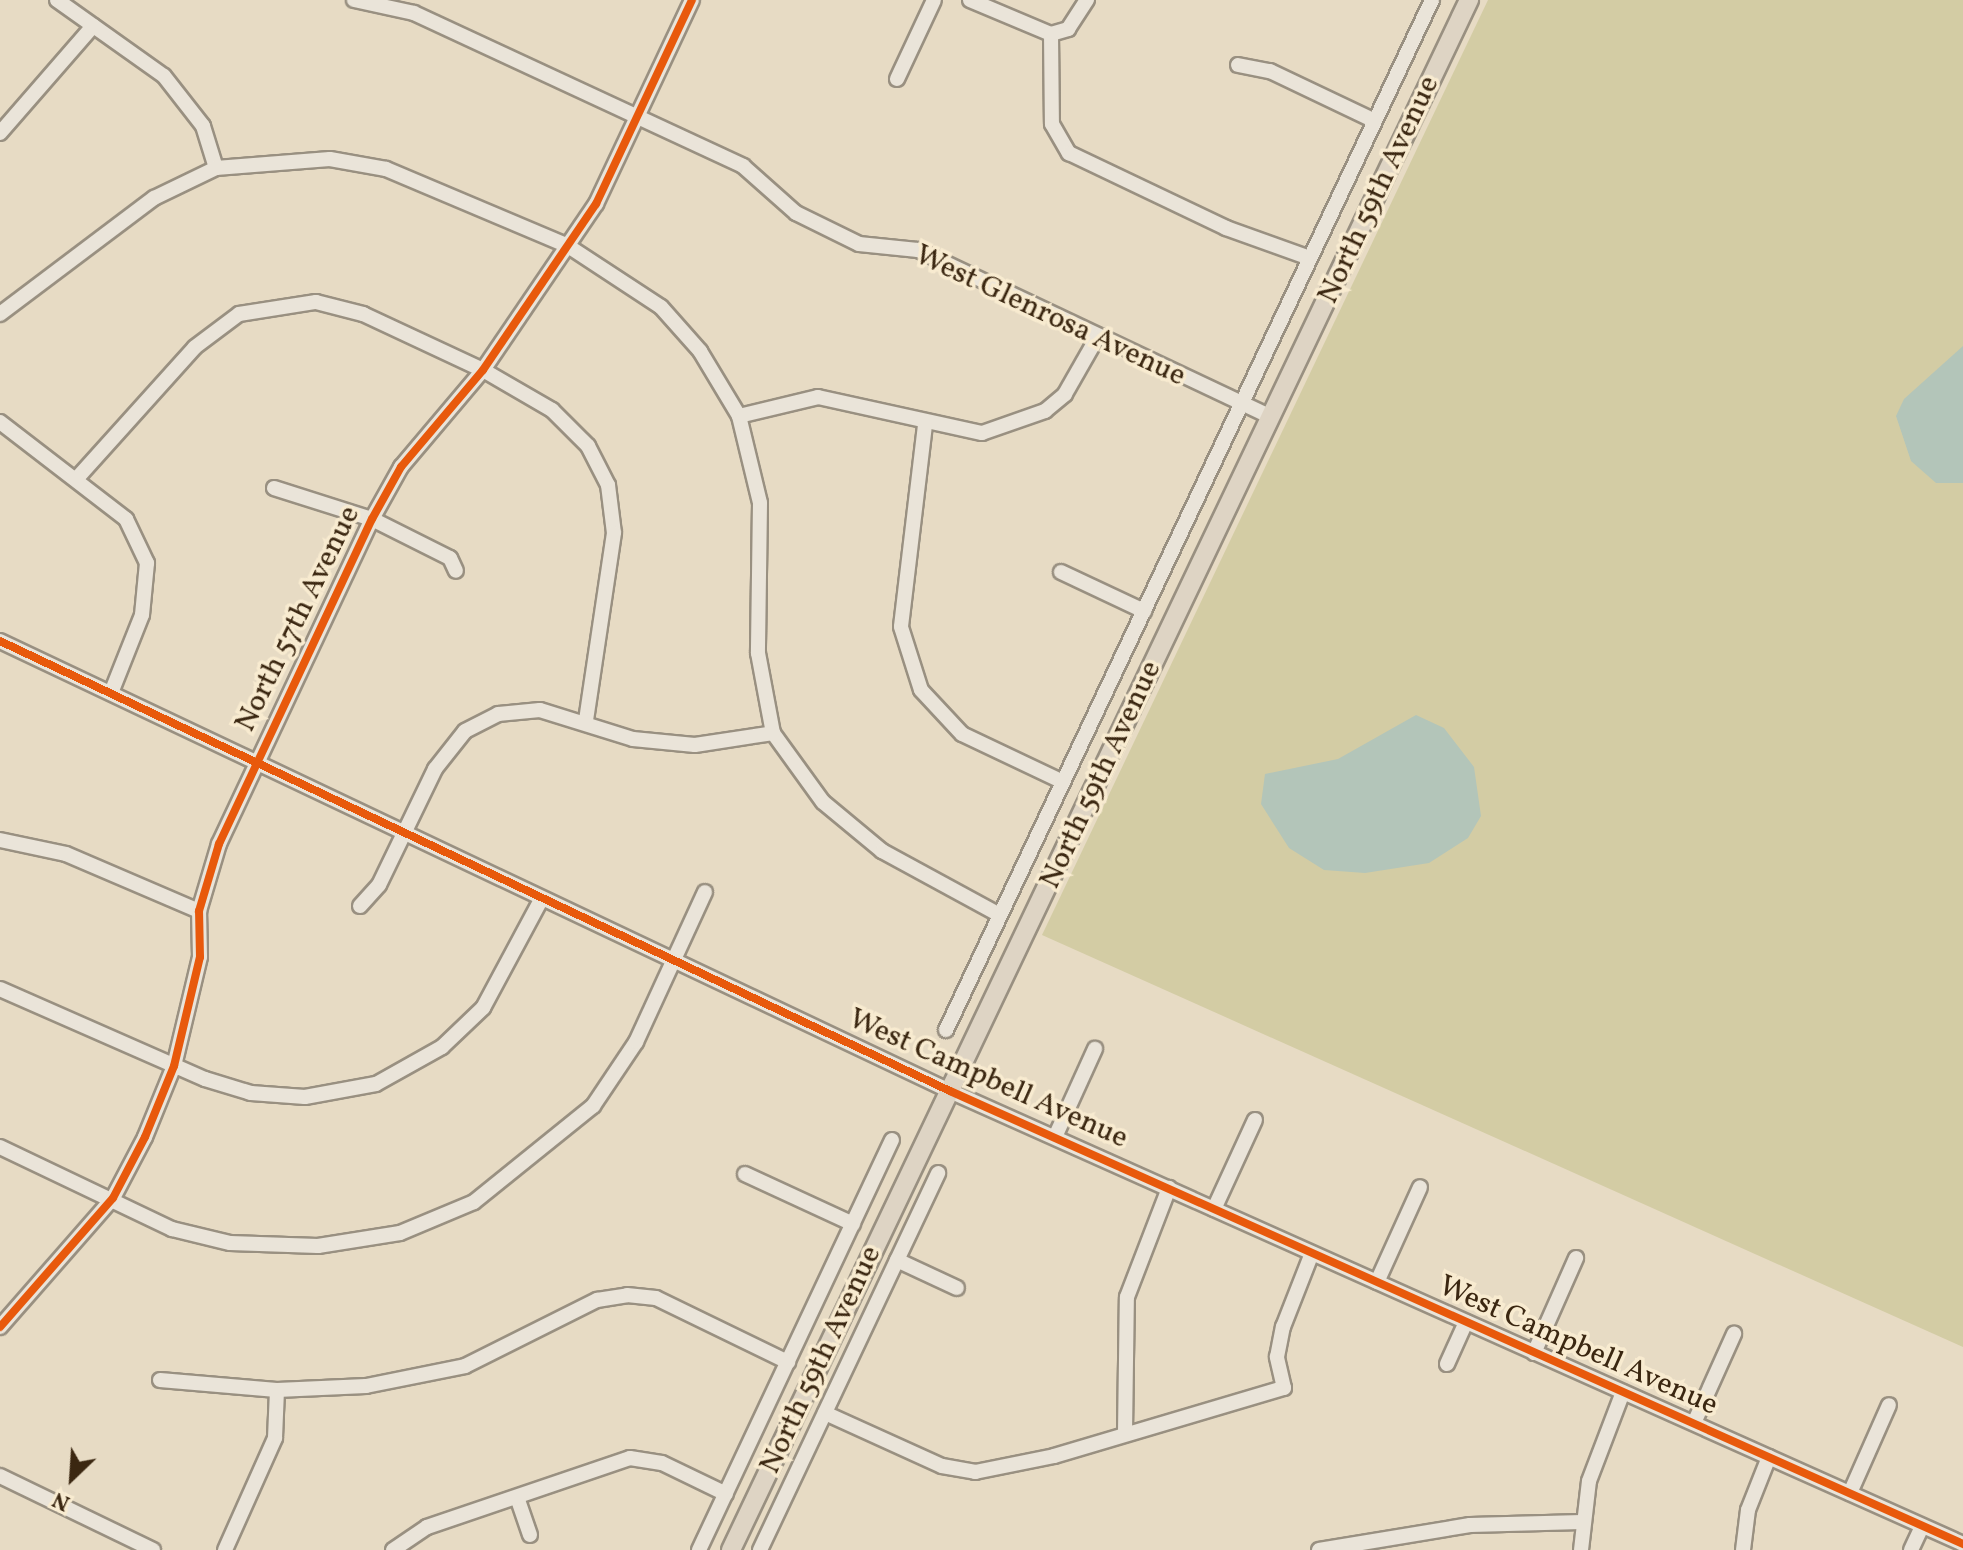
<!DOCTYPE html>
<html>
<head>
<meta charset="utf-8">
<style>
  body { margin:0 }
  #map { position:relative; width:1963px; height:1550px; overflow:hidden; background:#e7dbc4; font-family:Vollkorn,serif }
  div>[style] { position:absolute }
  .green>* { inset:0; background:#d3cca4 }
  .water>* { inset:0; background:#b3c5b9 }
  .roads { filter:drop-shadow(2px 0 #999081) drop-shadow(-2px 0 #999081) drop-shadow(0 2px #999081) drop-shadow(0 -2px #999081) }
  .minor>* { height:14px; margin:-7px; padding:0 7px; transform-origin:7px; border-radius:7px; background:#eae4d9 }
  .major>* { height:18px; margin:-9px; padding:0 9px; transform-origin:9px; border-radius:9px; background:#ded4c4 }
  .cycleway>* { height:8px; margin:-4px; padding:0 4px; transform-origin:4px; border-radius:4px; background:#e8590c }
  span { translate:-50% -50%; white-space:nowrap; text-align:center; line-height:1.15; -webkit-text-stroke:7px #f8ebd0; paint-order:stroke }
  .street-label { font-size:30px; color:#3b2711 }
  .north { position:absolute; left:32px; top:1438px; width:80px; height:80px; -webkit-text-stroke:6px #f8ebd0; paint-order:stroke; rotate:205deg; font-size:22px; font-weight:700; line-height:32px; text-align:center; color:#3b2711 }
  .north::after { content:''; display:block; margin:auto; width:28px; height:36px; background:#3b2711; clip-path:polygon(50% 0,100% 100%,50% 72%,0 100%) }
</style>
</head>
<body>
<div id="map">
  <div class="green">
    <i style="clip-path:polygon(1488px 0,1963px 0,1963px 1347px,1042px 935px)"></i>
  </div>
  <div class="water">
    <i style="clip-path:polygon(1963px 346px,1963px 483px,1936px 483px,1911px 461px,1896px 416px,1904px 399px)"></i>
    <i style="clip-path:polygon(1416px 715px,1444px 728px,1474px 767px,1481px 816px,1468px 838px,1429px 863px,1365px 873px,1324px 870px,1289px 848px,1261px 804px,1265px 774px,1338px 759px)"></i>
  </div>
  <div class="roads">
    <div class="minor">
      <i style="left:57px;top:0;width:131px;rotate:35.4deg"></i>
      <i style="left:164px;top:76px;width:63px;rotate:52deg"></i>
      <i style="left:203px;top:126px;width:44px;rotate:72.8deg"></i>
      <i style="left:354px;top:0;width:61px;rotate:12.2deg"></i>
      <i style="left:414px;top:13px;width:363px;rotate:24.9deg"></i>
      <i style="left:743px;top:166px;width:71px;rotate:41.6deg"></i>
      <i style="left:796px;top:213px;width:70px;rotate:26.2deg"></i>
      <i style="left:859px;top:244px;width:59px;rotate:5.8deg"></i>
      <i style="left:918px;top:250px;width:391px;rotate:25.3deg"></i>
      <i style="left:970px;top:0;width:88px;rotate:22.8deg"></i>
      <i style="left:1051px;top:34px;width:90px;rotate:89.4deg"></i>
      <i style="left:1052px;top:124px;width:34px;rotate:60deg"></i>
      <i style="left:1069px;top:153px;width:174px;rotate:25.5deg"></i>
      <i style="left:1226px;top:228px;width:89px;rotate:19.7deg"></i>
      <i style="left:1051px;top:34px;width:18px;rotate:-16deg"></i>
      <i style="left:1068px;top:29px;width:35px;rotate:-57deg"></i>
      <i style="left:1238px;top:65px;width:33px;rotate:11deg"></i>
      <i style="left:1270px;top:71px;width:116px;rotate:25.5deg"></i>
      <i style="left:897px;top:79px;width:87px;rotate:-64.9deg"></i>
      <i style="left:0;top:133px;width:142px;rotate:-49deg"></i>
      <i style="left:0;top:314px;width:193px;rotate:-37deg"></i>
      <i style="left:154px;top:198px;width:69px;rotate:-25.8deg"></i>
      <i style="left:216px;top:168px;width:114px;rotate:-4.5deg"></i>
      <i style="left:330px;top:159px;width:57px;rotate:10.1deg"></i>
      <i style="left:386px;top:169px;width:198px;rotate:22.9deg"></i>
      <i style="left:568px;top:246px;width:111px;rotate:33.3deg"></i>
      <i style="left:661px;top:307px;width:59px;rotate:48.4deg"></i>
      <i style="left:700px;top:351px;width:76px;rotate:59deg"></i>
      <i style="left:739px;top:416px;width:89px;rotate:76.4deg"></i>
      <i style="left:760px;top:503px;width:150px;rotate:90.8deg"></i>
      <i style="left:758px;top:653px;width:81px;rotate:79.4deg"></i>
      <i style="left:773px;top:733px;width:85px;rotate:54.1deg"></i>
      <i style="left:823px;top:802px;width:77px;rotate:39.7deg"></i>
      <i style="left:882px;top:851px;width:134px;rotate:28.5deg"></i>
      <i style="left:739px;top:416px;width:81px;rotate:-13.5deg"></i>
      <i style="left:818px;top:397px;width:168px;rotate:12.4deg"></i>
      <i style="left:982px;top:433px;width:67px;rotate:-19.2deg"></i>
      <i style="left:1045px;top:411px;width:26px;rotate:-40deg"></i>
      <i style="left:1065px;top:394px;width:64px;rotate:-60.3deg"></i>
      <i style="left:0;top:422px;width:159px;rotate:37.6deg"></i>
      <i style="left:126px;top:519px;width:49px;rotate:64.5deg"></i>
      <i style="left:147px;top:563px;width:52px;rotate:95.5deg"></i>
      <i style="left:142px;top:615px;width:84px;rotate:111.7deg"></i>
      <i style="left:925px;top:425px;width:203px;rotate:96.8deg"></i>
      <i style="left:901px;top:627px;width:66px;rotate:72.4deg"></i>
      <i style="left:921px;top:690px;width:60px;rotate:47deg"></i>
      <i style="left:962px;top:734px;width:112px;rotate:25.4deg"></i>
      <i style="left:79px;top:476px;width:173px;rotate:-48deg"></i>
      <i style="left:195px;top:347px;width:55px;rotate:-36.9deg"></i>
      <i style="left:239px;top:314px;width:78px;rotate:-8.9deg"></i>
      <i style="left:316px;top:302px;width:49px;rotate:14.3deg"></i>
      <i style="left:363px;top:314px;width:132px;rotate:25deg"></i>
      <i style="left:483px;top:370px;width:80px;rotate:30.1deg"></i>
      <i style="left:552px;top:410px;width:51px;rotate:45deg"></i>
      <i style="left:588px;top:446px;width:44px;rotate:62.9deg"></i>
      <i style="left:608px;top:485px;width:48px;rotate:82.9deg"></i>
      <i style="left:614px;top:533px;width:190px;rotate:98.5deg"></i>
      <i style="left:274px;top:488px;width:103px;rotate:17.6deg"></i>
      <i style="left:372px;top:519px;width:87px;rotate:26.6deg"></i>
      <i style="left:450px;top:558px;width:14px;rotate:65deg"></i>
      <i style="left:1061px;top:572px;width:92px;rotate:25.2deg"></i>
      <i style="left:0;top:641px;width:1051px;rotate:25.35deg"></i>
      <i style="left:950px;top:1091px;width:1110px;rotate:24.09deg"></i>
      <i style="left:0;top:840px;width:67px;rotate:12deg"></i>
      <i style="left:66px;top:854px;width:145px;rotate:23.2deg"></i>
      <i style="left:360px;top:906px;width:28px;rotate:-48deg"></i>
      <i style="left:379px;top:885px;width:129px;rotate:-64.2deg"></i>
      <i style="left:435px;top:769px;width:48px;rotate:-51.7deg"></i>
      <i style="left:465px;top:731px;width:37px;rotate:-27deg"></i>
      <i style="left:498px;top:714px;width:42px;rotate:-5.4deg"></i>
      <i style="left:540px;top:710px;width:97px;rotate:17.3deg"></i>
      <i style="left:633px;top:739px;width:62px;rotate:5.5deg"></i>
      <i style="left:695px;top:745px;width:79px;rotate:-8.7deg"></i>
      <i style="left:0;top:989px;width:224px;rotate:23.7deg"></i>
      <i style="left:205px;top:1079px;width:48px;rotate:16.9deg"></i>
      <i style="left:251px;top:1093px;width:54px;rotate:4.2deg"></i>
      <i style="left:305px;top:1097px;width:72px;rotate:-10.4deg"></i>
      <i style="left:376px;top:1084px;width:76px;rotate:-29.3deg"></i>
      <i style="left:442px;top:1047px;width:57px;rotate:-43.6deg"></i>
      <i style="left:483px;top:1008px;width:123px;rotate:-61.8deg"></i>
      <i style="left:946px;top:1030px;width:1139px;rotate:-64.74deg"></i>
      <i style="left:1055px;top:1137px;width:97px;rotate:-65.6deg"></i>
      <i style="left:0;top:1147px;width:191px;rotate:25.5deg"></i>
      <i style="left:172px;top:1229px;width:60px;rotate:13.6deg"></i>
      <i style="left:230px;top:1243px;width:88px;rotate:2deg"></i>
      <i style="left:318px;top:1246px;width:83px;rotate:-9deg"></i>
      <i style="left:400px;top:1233px;width:80px;rotate:-22.7deg"></i>
      <i style="left:474px;top:1202px;width:153px;rotate:-38.9deg"></i>
      <i style="left:593px;top:1106px;width:77px;rotate:-56.1deg"></i>
      <i style="left:636px;top:1042px;width:165px;rotate:-65.3deg"></i>
      <i style="left:745px;top:1174px;width:119px;rotate:24.8deg"></i>
      <i style="left:1214px;top:1209px;width:98px;rotate:-65.3deg"></i>
      <i style="left:897px;top:1260px;width:66px;rotate:25deg"></i>
      <i style="left:1377px;top:1282px;width:104px;rotate:-65.6deg"></i>
      <i style="left:0;top:1327px;width:171px;rotate:-48.8deg"></i>
      <i style="left:113px;top:1198px;width:69px;rotate:-62.3deg"></i>
      <i style="left:145px;top:1137px;width:77px;rotate:-67.8deg"></i>
      <i style="left:174px;top:1066px;width:112px;rotate:-76.6deg"></i>
      <i style="left:200px;top:957px;width:46px;rotate:-91.2deg"></i>
      <i style="left:199px;top:911px;width:70px;rotate:-73.4deg"></i>
      <i style="left:219px;top:844px;width:359px;rotate:-64.8deg"></i>
      <i style="left:372px;top:519px;width:60px;rotate:-60.9deg"></i>
      <i style="left:401px;top:467px;width:127px;rotate:-49.8deg"></i>
      <i style="left:483px;top:370px;width:201px;rotate:-55.8deg"></i>
      <i style="left:596px;top:204px;width:225px;rotate:-64.8deg"></i>
      <i style="left:1534px;top:1353px;width:104px;rotate:-66.1deg"></i>
      <i style="left:1447px;top:1364px;width:46px;rotate:-65.7deg"></i>
      <i style="left:160px;top:1380px;width:117px;rotate:4.9deg"></i>
      <i style="left:277px;top:1390px;width:89px;rotate:-2.6deg"></i>
      <i style="left:366px;top:1386px;width:101px;rotate:-11.4deg"></i>
      <i style="left:465px;top:1366px;width:148px;rotate:-26.6deg"></i>
      <i style="left:597px;top:1300px;width:30px;rotate:-9deg"></i>
      <i style="left:627px;top:1295px;width:29px;rotate:6deg"></i>
      <i style="left:656px;top:1298px;width:147px;rotate:25.9deg"></i>
      <i style="left:825px;top:1413px;width:128px;rotate:24.4deg"></i>
      <i style="left:942px;top:1466px;width:34px;rotate:10deg"></i>
      <i style="left:975px;top:1472px;width:81px;rotate:-11.4deg"></i>
      <i style="left:1054px;top:1456px;width:240px;rotate:-16.5deg"></i>
      <i style="left:1284px;top:1388px;width:32px;rotate:-103deg"></i>
      <i style="left:1277px;top:1357px;width:31px;rotate:-79deg"></i>
      <i style="left:1283px;top:1327px;width:79px;rotate:-68.6deg"></i>
      <i style="left:1694px;top:1423px;width:98px;rotate:-65.8deg"></i>
      <i style="left:1125px;top:1432px;width:135px;rotate:-89.2deg"></i>
      <i style="left:1127px;top:1297px;width:117px;rotate:-68.9deg"></i>
      <i style="left:0;top:1476px;width:170px;rotate:25.8deg"></i>
      <i style="left:1850px;top:1493px;width:96px;rotate:-66.1deg"></i>
      <i style="left:518px;top:1500px;width:37px;rotate:71deg"></i>
      <i style="left:225px;top:1550px;width:123px;rotate:-65.9deg"></i>
      <i style="left:275px;top:1438px;width:48px;rotate:-87.6deg"></i>
      <i style="left:393px;top:1550px;width:41px;rotate:-34.1deg"></i>
      <i style="left:427px;top:1527px;width:214px;rotate:-18.8deg"></i>
      <i style="left:630px;top:1458px;width:32px;rotate:9deg"></i>
      <i style="left:662px;top:1463px;width:71px;rotate:25.8deg"></i>
      <i style="left:699px;top:1550px;width:453px;rotate:-64.8deg"></i>
      <i style="left:760px;top:1550px;width:417px;rotate:-64.7deg"></i>
      <i style="left:1319px;top:1550px;width:153px;rotate:-9.4deg"></i>
      <i style="left:1470px;top:1525px;width:112px;rotate:-1.5deg"></i>
      <i style="left:1581px;top:1550px;width:69px;rotate:-83.4deg"></i>
      <i style="left:1589px;top:1481px;width:95px;rotate:-69.1deg"></i>
      <i style="left:1743px;top:1550px;width:40px;rotate:-82.9deg"></i>
      <i style="left:1748px;top:1510px;width:57px;rotate:-68.4deg"></i>
      <i style="left:1911px;top:1550px;width:26px;rotate:-65deg"></i>
    </div>
    <div class="major">
      <i style="left:731px;top:1550px;width:1717px;rotate:-64.54deg"></i>
    </div>
  </div>
  <div class="cycleway">
    <i style="left:0;top:641px;width:1051px;rotate:25.35deg"></i>
    <i style="left:950px;top:1091px;width:1110px;rotate:24.09deg"></i>
    <i style="left:0;top:1327px;width:171px;rotate:-48.8deg"></i>
    <i style="left:113px;top:1198px;width:69px;rotate:-62.3deg"></i>
    <i style="left:145px;top:1137px;width:77px;rotate:-67.8deg"></i>
    <i style="left:174px;top:1066px;width:112px;rotate:-76.6deg"></i>
    <i style="left:200px;top:957px;width:46px;rotate:-91.2deg"></i>
    <i style="left:199px;top:911px;width:70px;rotate:-73.4deg"></i>
    <i style="left:219px;top:844px;width:359px;rotate:-64.8deg"></i>
    <i style="left:372px;top:519px;width:60px;rotate:-60.9deg"></i>
    <i style="left:401px;top:467px;width:127px;rotate:-49.8deg"></i>
    <i style="left:483px;top:370px;width:201px;rotate:-55.8deg"></i>
    <i style="left:596px;top:204px;width:225px;rotate:-64.8deg"></i>
  </div>
  <div class="street-label">
    <span style="left:1379px;top:190px;rotate:-65deg">North 59th Avenue</span>
    <span style="left:1050px;top:316px;rotate:25deg">West Glenrosa Avenue</span>
    <span style="left:298px;top:619px;rotate:-64deg">North 57th Avenue</span>
    <span style="left:1101px;top:775px;rotate:-65deg">North 59th Avenue</span>
    <span style="left:988px;top:1079px;rotate:24deg">West Campbell Avenue</span>
    <span style="left:1578px;top:1346px;rotate:24deg">West Campbell Avenue</span>
    <span style="left:821px;top:1360px;rotate:-65deg">North 59th Avenue</span>
  </div>
  <div class="north">N</div>
</div>
</body>
</html>
